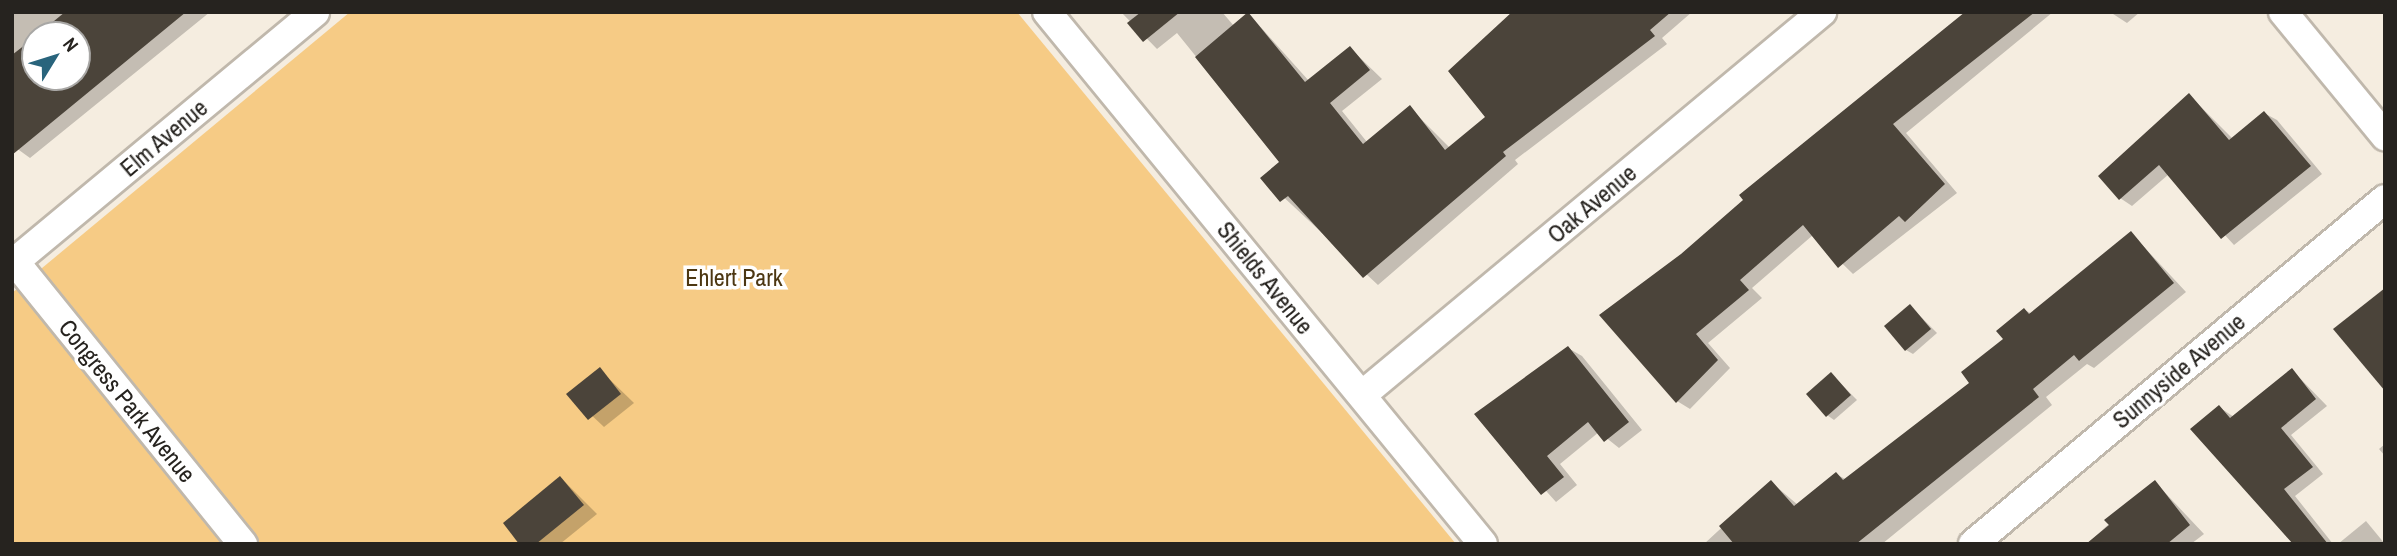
<!DOCTYPE html>
<html>
<head>
<meta charset="utf-8">
<style>
  body { margin:0 }
  #map { position:relative; width:2397px; height:556px; overflow:hidden; background:#f5ede0; font-family:"Archivo Narrow",sans-serif }
  div>[style] { position:absolute }
  .green>* { inset:0; background:#f6cb85 }
  .shadow>* { inset:0; background:#0003 }
  .building>* { inset:0; background:#4b443a }
  .roads { filter:drop-shadow(2px 0 #c0b8ac) drop-shadow(-2px 0 #c0b8ac) drop-shadow(0 2px #c0b8ac) drop-shadow(0 -2px #c0b8ac) }
  .minor>* { height:28px; margin:-14px; padding:0 14px; transform-origin:14px; border-radius:14px; background:#fff }
  span { translate:-50% -50%; white-space:nowrap; text-align:center; line-height:1.15; -webkit-text-stroke:7px #fff; paint-order:stroke }
  .street-label { font-size:24px; color:#26231f }
  .park-label { font-size:24px; color:#4c3712 }
  .frame { position:absolute; inset:0; border:14px solid #26231f; pointer-events:none }
  .north { position:absolute; left:21px; top:21px; width:70px; height:70px; box-sizing:border-box; background:#fff; border:2px solid #a8a7a5; border-radius:50%; rotate:52deg; font-size:19px; font-weight:700; line-height:28px; text-align:center; color:#26231f }
  .north::after { content:''; display:block; margin:auto; width:24px; height:32px; background:#29647c; clip-path:polygon(50% 0,100% 100%,50% 72%,0 100%) }
</style>
</head>
<body>
<div id="map">
  <div class="green">
    <i style="clip-path:polygon(350px 12px,1017px 12px,1456px 544px,12px 544px,12px 293px)"></i>
  </div>
  <div class="shadow">
    <i style="clip-path:polygon(evenodd,12px 12px,210px 12px,30px 158px,12px 145px,12px 12px,35px 35px,77px 35px,77px 77px,35px 77px,35px 35px)"></i>
    <i style="clip-path:polygon(1121px 12px,1222px 12px,1234px 26px,1249px 14px,1309px 81px,1350px 48px,1382px 79px,1342px 111px,1367px 142px,1410px 108px,1450px 148px,1488px 117px,1516px 12px,1692px 12px,1662px 38px,1667px 44px,1515px 160px,1518px 164px,1378px 285px,1263px 178px,1282px 163px,1177px 33px,1157px 49px)"></i>
    <i style="clip-path:polygon(1967px 12px,2053px 12px,1906px 133px,1957px 193px,1853px 274px,1813px 235px,1752px 288px,1762px 298px,1708px 343px,1730px 368px,1690px 409px,1677px 401px,1682px 256px)"></i>
    <i style="clip-path:polygon(2110px 12px,2140px 12px,2127px 23px)"></i>
    <i style="clip-path:polygon(2189px 95px,2233px 139px,2264px 113px,2277px 120px,2322px 174px,2234px 245px,2169px 174px,2132px 206px,2120px 198px)"></i>
    <i style="clip-path:polygon(2131px 233px,2186px 292px,2094px 368px,2087px 364px,2046px 397px,2052px 405px,1882px 544px,1704px 544px,1771px 482px,1798px 505px,1836px 474px,1847px 480px,1972px 383px,2025px 310px,2032px 314px)"></i>
    <i style="clip-path:polygon(1910px 306px,1937px 333px,1913px 354px,1906px 350px)"></i>
    <i style="clip-path:polygon(1568px 348px,1582px 356px,1642px 430px,1619px 448px,1599px 432px,1560px 464px,1577px 485px,1556px 502px,1477px 414px)"></i>
    <i style="clip-path:polygon(600px 370px,634px 403px,604px 427px,569px 394px)"></i>
    <i style="clip-path:polygon(2292px 370px,2327px 406px,2291px 435px,2323px 474px,2295px 496px,2333px 544px,2293px 544px,2219px 407px,2234px 417px)"></i>
    <i style="clip-path:polygon(1831px 374px,1857px 400px,1834px 420px,1827px 415px)"></i>
    <i style="clip-path:polygon(2385px 444px,2385px 456px,2379px 449px)"></i>
    <i style="clip-path:polygon(561px 478px,597px 514px,560px 544px,521px 544px)"></i>
    <i style="clip-path:polygon(2155px 482px,2204px 534px,2191px 544px,2087px 544px)"></i>
    <i style="clip-path:polygon(2366px 521px,2385px 544px,2338px 544px)"></i>
  </div>
  <div class="building">
    <i style="clip-path:polygon(65px 12px,186px 12px,12px 155px,12px 55px,35px 37px,35px 77px,77px 77px,77px 35px,37px 35px)"></i>
    <i style="clip-path:polygon(1141px 12px,1180px 12px,1143px 42px,1127px 23px)"></i>
    <i style="clip-path:polygon(1248px 12px,1305px 82px,1350px 46px,1370px 70px,1330px 103px,1363px 144px,1410px 105px,1445px 150px,1485px 117px,1448px 71px,1512px 12px,1671px 12px,1650px 30px,1655px 36px,1503px 152px,1506px 156px,1363px 278px,1288px 196px,1280px 202px,1260px 178px,1279px 162px,1195px 57px)"></i>
    <i style="clip-path:polygon(1965px 12px,2035px 12px,1893px 124px,1945px 184px,1905px 222px,1899px 216px,1838px 268px,1803px 225px,1740px 280px,1749px 290px,1696px 334px,1718px 360px,1676px 403px,1599px 315px,1681px 254px,1743px 200px,1739px 195px)"></i>
    <i style="clip-path:polygon(2189px 93px,2229px 140px,2264px 111px,2311px 166px,2221px 239px,2159px 165px,2119px 200px,2098px 176px)"></i>
    <i style="clip-path:polygon(2131px 231px,2174px 283px,2079px 361px,2074px 355px,2033px 389px,2039px 397px,1856px 544px,1734px 544px,1719px 526px,1771px 480px,1794px 506px,1836px 472px,1843px 480px,1969px 383px,1961px 372px,2003px 339px,1996px 331px,2024px 308px,2029px 314px)"></i>
    <i style="clip-path:polygon(2385px 288px,2385px 391px,2333px 329px)"></i>
    <i style="clip-path:polygon(1910px 304px,1931px 329px,1905px 351px,1884px 326px)"></i>
    <i style="clip-path:polygon(1568px 346px,1629px 422px,1604px 442px,1588px 422px,1547px 456px,1564px 477px,1541px 495px,1474px 414px)"></i>
    <i style="clip-path:polygon(600px 367px,621px 394px,588px 420px,566px 394px)"></i>
    <i style="clip-path:polygon(2292px 368px,2316px 399px,2281px 428px,2313px 467px,2284px 489px,2328px 544px,2293px 544px,2190px 429px,2219px 405px,2230px 418px)"></i>
    <i style="clip-path:polygon(1831px 372px,1851px 395px,1826px 417px,1806px 394px)"></i>
    <i style="clip-path:polygon(560px 476px,584px 505px,536px 544px,519px 544px,503px 523px)"></i>
    <i style="clip-path:polygon(2155px 480px,2190px 525px,2167px 544px,2086px 544px,2109px 525px,2104px 520px)"></i>
  </div>
  <div class="roads">
    <div class="minor">
      <i style="left:1047px;top:12px;width:688px;rotate:50.66deg"></i>
      <i style="left:2283px;top:12px;width:161px;rotate:50.6deg"></i>
      <i style="left:12px;top:258px;width:368px;rotate:51.1deg"></i>
      <i style="left:12px;top:264px;width:394px;rotate:-39.7deg"></i>
      <i style="left:1362px;top:395px;width:599px;rotate:-39.78deg"></i>
      <i style="left:1973px;top:544px;width:537px;rotate:-39.94deg"></i>
    </div>
  </div>
  <div class="street-label">
    <span style="left:164px;top:138px;rotate:-40deg">Elm Avenue</span>
    <span style="left:1592px;top:204px;rotate:-40deg">Oak Avenue</span>
    <span style="left:1265px;top:278px;rotate:51deg">Shields Avenue</span>
    <span style="left:2179px;top:371px;rotate:-40deg">Sunnyside Avenue</span>
    <span style="left:127px;top:401px;rotate:51deg">Congress Park Avenue</span>
  </div>
  <div class="park-label">
    <span style="left:734px;top:278px">Ehlert Park</span>
  </div>
  <div class="frame"></div>
  <div class="north">N</div>
</div>
</body>
</html>
